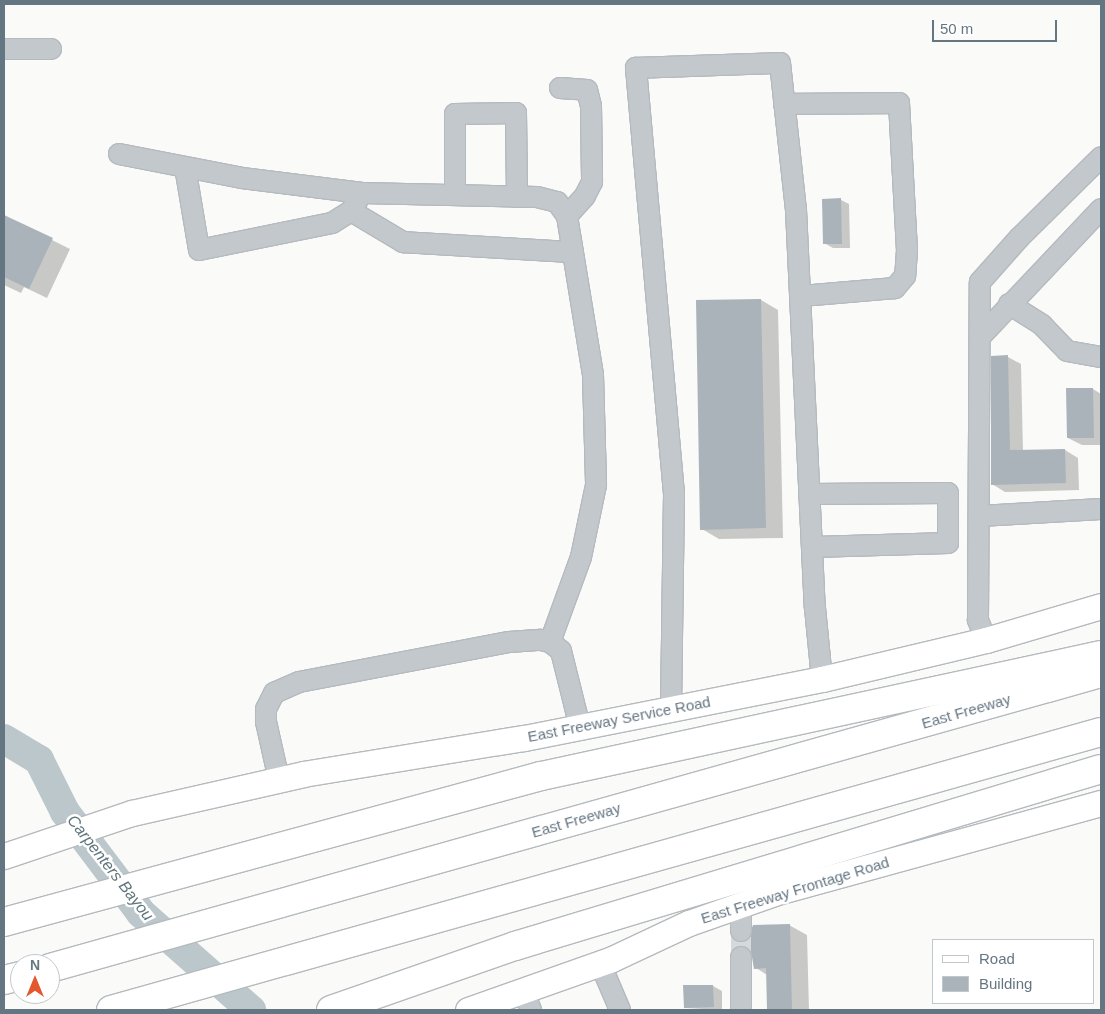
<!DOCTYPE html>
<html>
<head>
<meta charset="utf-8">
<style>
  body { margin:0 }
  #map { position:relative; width:1105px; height:1014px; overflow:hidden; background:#fafaf8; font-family:Helvetica,sans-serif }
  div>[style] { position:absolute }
  .shadow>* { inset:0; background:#0003 }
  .river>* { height:30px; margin:-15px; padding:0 15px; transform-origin:15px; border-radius:15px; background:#bbc7cb }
  .building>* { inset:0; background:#aab3b9 }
  .minor-tunnel>* { height:20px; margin-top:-10px; transform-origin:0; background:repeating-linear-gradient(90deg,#d5d9db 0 20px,transparent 0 30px) }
  .roads { filter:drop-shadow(1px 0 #b5babe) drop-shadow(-1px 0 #b5babe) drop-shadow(0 1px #b5babe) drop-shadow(0 -1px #b5babe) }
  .minor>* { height:20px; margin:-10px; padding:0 10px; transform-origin:10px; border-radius:10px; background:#c3c8cc }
  .major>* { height:25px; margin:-12.5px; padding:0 12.5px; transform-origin:12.5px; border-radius:12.5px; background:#fff }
  .highway>* { height:28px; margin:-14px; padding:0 14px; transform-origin:14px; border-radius:14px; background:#fff }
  span { translate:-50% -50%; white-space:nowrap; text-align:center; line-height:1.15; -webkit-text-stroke:5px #fff; paint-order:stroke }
  .street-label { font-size:15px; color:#657683 }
  .water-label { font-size:16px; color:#60757c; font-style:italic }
  .frame { position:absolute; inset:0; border:5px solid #657683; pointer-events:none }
  .legend { position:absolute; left:932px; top:939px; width:162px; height:65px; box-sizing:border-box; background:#fff; border:1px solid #c1c8cd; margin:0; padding:6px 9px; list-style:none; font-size:15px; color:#657683 }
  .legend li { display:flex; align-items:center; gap:10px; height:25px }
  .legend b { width:25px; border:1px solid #c1c8cd }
  .north { position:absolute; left:10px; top:954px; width:50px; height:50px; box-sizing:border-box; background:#fff; border:1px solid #c1c8cd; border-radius:50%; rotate:0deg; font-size:14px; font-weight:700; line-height:20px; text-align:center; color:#657683 }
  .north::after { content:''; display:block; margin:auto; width:18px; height:22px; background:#e4572e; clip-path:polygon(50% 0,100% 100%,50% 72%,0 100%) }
  .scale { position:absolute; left:932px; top:20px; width:125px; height:22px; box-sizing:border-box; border:2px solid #657683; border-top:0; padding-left:6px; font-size:15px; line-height:18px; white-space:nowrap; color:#657683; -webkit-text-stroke:4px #fff; paint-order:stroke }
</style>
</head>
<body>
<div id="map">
  <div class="shadow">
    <i style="clip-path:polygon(841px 200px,849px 204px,850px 248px,833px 248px,824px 243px)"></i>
    <i style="clip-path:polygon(4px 216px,70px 249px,47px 298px,24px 287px,21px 293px,4px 285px)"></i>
    <i style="clip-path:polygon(761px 300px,778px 310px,783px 538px,719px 539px,702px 529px)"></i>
    <i style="clip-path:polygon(1008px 357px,1021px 364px,1023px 451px,1065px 450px,1078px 458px,1079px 490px,1005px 492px,992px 484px)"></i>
    <i style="clip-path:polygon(1093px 389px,1101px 394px,1101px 445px,1082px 445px,1068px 438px,1067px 390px)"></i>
    <i style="clip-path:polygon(789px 925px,807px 935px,809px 1010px,768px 1010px,767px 975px,756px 968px,754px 956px,736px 946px)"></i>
    <i style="clip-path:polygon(713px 986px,722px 991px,722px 1010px,685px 1008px,684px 987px)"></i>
  </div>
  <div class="river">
    <i style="left:4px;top:739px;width:41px;rotate:31deg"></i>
    <i style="left:39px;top:760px;width:58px;rotate:63.4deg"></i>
    <i style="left:65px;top:812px;width:126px;rotate:53deg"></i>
    <i style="left:141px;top:913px;width:147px;rotate:41.4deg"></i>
  </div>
  <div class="building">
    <i style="clip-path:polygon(841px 198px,842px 244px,823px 244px,822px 199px)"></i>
    <i style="clip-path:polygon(4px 215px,53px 238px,29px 289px,4px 277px)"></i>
    <i style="clip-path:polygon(761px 299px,766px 528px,700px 530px,696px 300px)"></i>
    <i style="clip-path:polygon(1008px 355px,1010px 450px,1065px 449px,1066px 483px,991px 485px,991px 356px)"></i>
    <i style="clip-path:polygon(1066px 388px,1093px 388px,1094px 438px,1067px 438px)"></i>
    <i style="clip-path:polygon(790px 924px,792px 1010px,767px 1010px,766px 968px,754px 969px,751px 951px,741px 945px,735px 947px,735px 941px,747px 941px,753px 925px)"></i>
    <i style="clip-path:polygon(683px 985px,713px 985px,714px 1007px,684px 1008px)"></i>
  </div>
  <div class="minor-tunnel">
    <i style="left:741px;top:931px;width:26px;rotate:90deg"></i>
  </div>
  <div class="roads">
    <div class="minor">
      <i style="left:4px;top:49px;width:47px"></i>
      <i style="left:560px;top:88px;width:27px;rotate:4deg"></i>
      <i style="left:587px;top:90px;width:16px;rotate:76deg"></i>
      <i style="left:591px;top:106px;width:76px;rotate:89.2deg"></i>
      <i style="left:592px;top:182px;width:16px;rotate:117deg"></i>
      <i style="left:585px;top:196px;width:27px;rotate:132deg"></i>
      <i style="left:784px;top:104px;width:115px;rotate:-0.5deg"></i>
      <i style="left:899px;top:103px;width:147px;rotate:86.9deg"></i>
      <i style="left:907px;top:250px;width:26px;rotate:94deg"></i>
      <i style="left:905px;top:276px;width:16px;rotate:130deg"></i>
      <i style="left:895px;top:288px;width:94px;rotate:175.1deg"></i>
      <i style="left:119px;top:154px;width:125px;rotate:11deg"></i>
      <i style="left:242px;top:178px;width:121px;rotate:7.1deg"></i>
      <i style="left:362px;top:193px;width:175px;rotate:1.3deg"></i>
      <i style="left:537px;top:197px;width:21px;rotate:14deg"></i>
      <i style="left:557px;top:202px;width:17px;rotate:54deg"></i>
      <i style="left:567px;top:216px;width:161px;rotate:80.7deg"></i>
      <i style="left:593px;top:375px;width:110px;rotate:88.4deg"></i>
      <i style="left:596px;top:485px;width:74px;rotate:101.8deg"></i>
      <i style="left:581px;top:557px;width:90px;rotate:110deg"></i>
      <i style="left:185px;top:167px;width:84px;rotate:80.4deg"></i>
      <i style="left:199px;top:250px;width:136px;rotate:-11.5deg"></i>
      <i style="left:332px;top:223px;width:22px;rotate:-32deg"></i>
      <i style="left:351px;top:211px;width:21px;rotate:-59deg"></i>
      <i style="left:455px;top:195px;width:81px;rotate:-90deg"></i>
      <i style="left:455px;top:114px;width:61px;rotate:-0.9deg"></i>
      <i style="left:516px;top:113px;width:84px;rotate:89.3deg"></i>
      <i style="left:351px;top:211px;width:61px;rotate:30.8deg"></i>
      <i style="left:403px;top:242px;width:170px;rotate:3.4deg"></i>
      <i style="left:1009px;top:304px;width:39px;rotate:32deg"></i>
      <i style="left:1042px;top:325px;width:36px;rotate:46deg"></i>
      <i style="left:1067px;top:351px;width:35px;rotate:10deg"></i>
      <i style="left:980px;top:337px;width:176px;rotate:-46.6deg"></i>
      <i style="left:809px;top:494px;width:139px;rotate:-0.4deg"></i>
      <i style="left:948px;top:493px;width:50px;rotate:90deg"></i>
      <i style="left:948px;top:543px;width:135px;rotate:178.3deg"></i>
      <i style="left:980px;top:516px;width:121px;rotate:-3.3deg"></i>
      <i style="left:986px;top:640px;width:22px;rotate:-112deg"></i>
      <i style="left:978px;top:620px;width:338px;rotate:-89.7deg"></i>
      <i style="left:980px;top:282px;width:59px;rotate:-48.4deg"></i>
      <i style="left:1019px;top:238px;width:115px;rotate:-44.6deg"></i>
      <i style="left:671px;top:709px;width:215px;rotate:-89.2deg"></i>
      <i style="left:674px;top:494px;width:428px;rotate:-95.1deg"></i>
      <i style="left:636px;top:68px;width:144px;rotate:-2deg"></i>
      <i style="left:780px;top:63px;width:148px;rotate:83.8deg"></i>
      <i style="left:796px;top:210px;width:398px;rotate:87.3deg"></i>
      <i style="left:815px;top:608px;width:71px;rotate:84.4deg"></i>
      <i style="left:279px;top:780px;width:59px;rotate:-102.6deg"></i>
      <i style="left:266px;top:722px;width:13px;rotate:-90deg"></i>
      <i style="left:266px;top:709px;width:18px;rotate:-63deg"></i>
      <i style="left:274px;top:693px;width:27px;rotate:-24deg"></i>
      <i style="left:299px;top:682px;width:214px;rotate:-10.8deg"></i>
      <i style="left:509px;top:642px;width:32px;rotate:-4deg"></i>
      <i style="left:541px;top:640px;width:9px;rotate:13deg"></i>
      <i style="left:550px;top:642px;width:14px;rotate:39deg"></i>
      <i style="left:561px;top:651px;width:78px;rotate:76deg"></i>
      <i style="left:741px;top:905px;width:26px;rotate:90deg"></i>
      <i style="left:600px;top:963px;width:51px;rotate:66.9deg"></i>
      <i style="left:523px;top:990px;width:22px;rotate:68deg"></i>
      <i style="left:741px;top:1010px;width:53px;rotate:-90deg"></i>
    </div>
    <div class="major">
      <i style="left:4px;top:856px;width:135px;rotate:-18.6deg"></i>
      <i style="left:132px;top:813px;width:175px;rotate:-12.8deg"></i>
      <i style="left:303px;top:774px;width:224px;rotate:-9.3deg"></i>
      <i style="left:524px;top:738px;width:304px;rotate:-11.2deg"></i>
      <i style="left:822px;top:679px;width:169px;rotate:-13.4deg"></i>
      <i style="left:986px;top:640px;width:120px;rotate:-16.5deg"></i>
      <i style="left:468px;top:1010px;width:153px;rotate:-19.5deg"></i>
      <i style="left:612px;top:959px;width:85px;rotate:-25.1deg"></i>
      <i style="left:689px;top:923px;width:90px;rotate:-19.4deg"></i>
      <i style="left:774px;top:893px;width:339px;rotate:-15.4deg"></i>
    </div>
    <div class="highway">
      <i style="left:4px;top:922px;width:556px;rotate:-15.21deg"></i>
      <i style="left:541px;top:776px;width:573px;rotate:-12.19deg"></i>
      <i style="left:50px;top:968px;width:1092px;rotate:-15.68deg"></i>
      <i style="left:4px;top:980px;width:16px;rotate:-14deg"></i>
      <i style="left:111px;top:1010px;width:1028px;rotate:-15.69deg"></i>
      <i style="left:331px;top:1010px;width:195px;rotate:-19.2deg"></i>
      <i style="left:515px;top:946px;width:612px;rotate:-16.81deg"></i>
    </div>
  </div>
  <div class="street-label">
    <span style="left:966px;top:711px;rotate:-16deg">East Freeway</span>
    <span style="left:619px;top:719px;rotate:-11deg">East Freeway Service Road</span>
    <span style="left:576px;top:820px;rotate:-16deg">East Freeway</span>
    <span style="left:795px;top:890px;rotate:-17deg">East Freeway Frontage Road</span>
  </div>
  <div class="water-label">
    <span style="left:110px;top:868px;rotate:52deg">Carpenters Bayou</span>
  </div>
  <div class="frame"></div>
  <ul class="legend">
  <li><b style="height:6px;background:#fff"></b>Road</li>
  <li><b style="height:14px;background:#aab3b9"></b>Building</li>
  </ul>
  <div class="north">N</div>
  <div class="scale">50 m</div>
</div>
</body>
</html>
